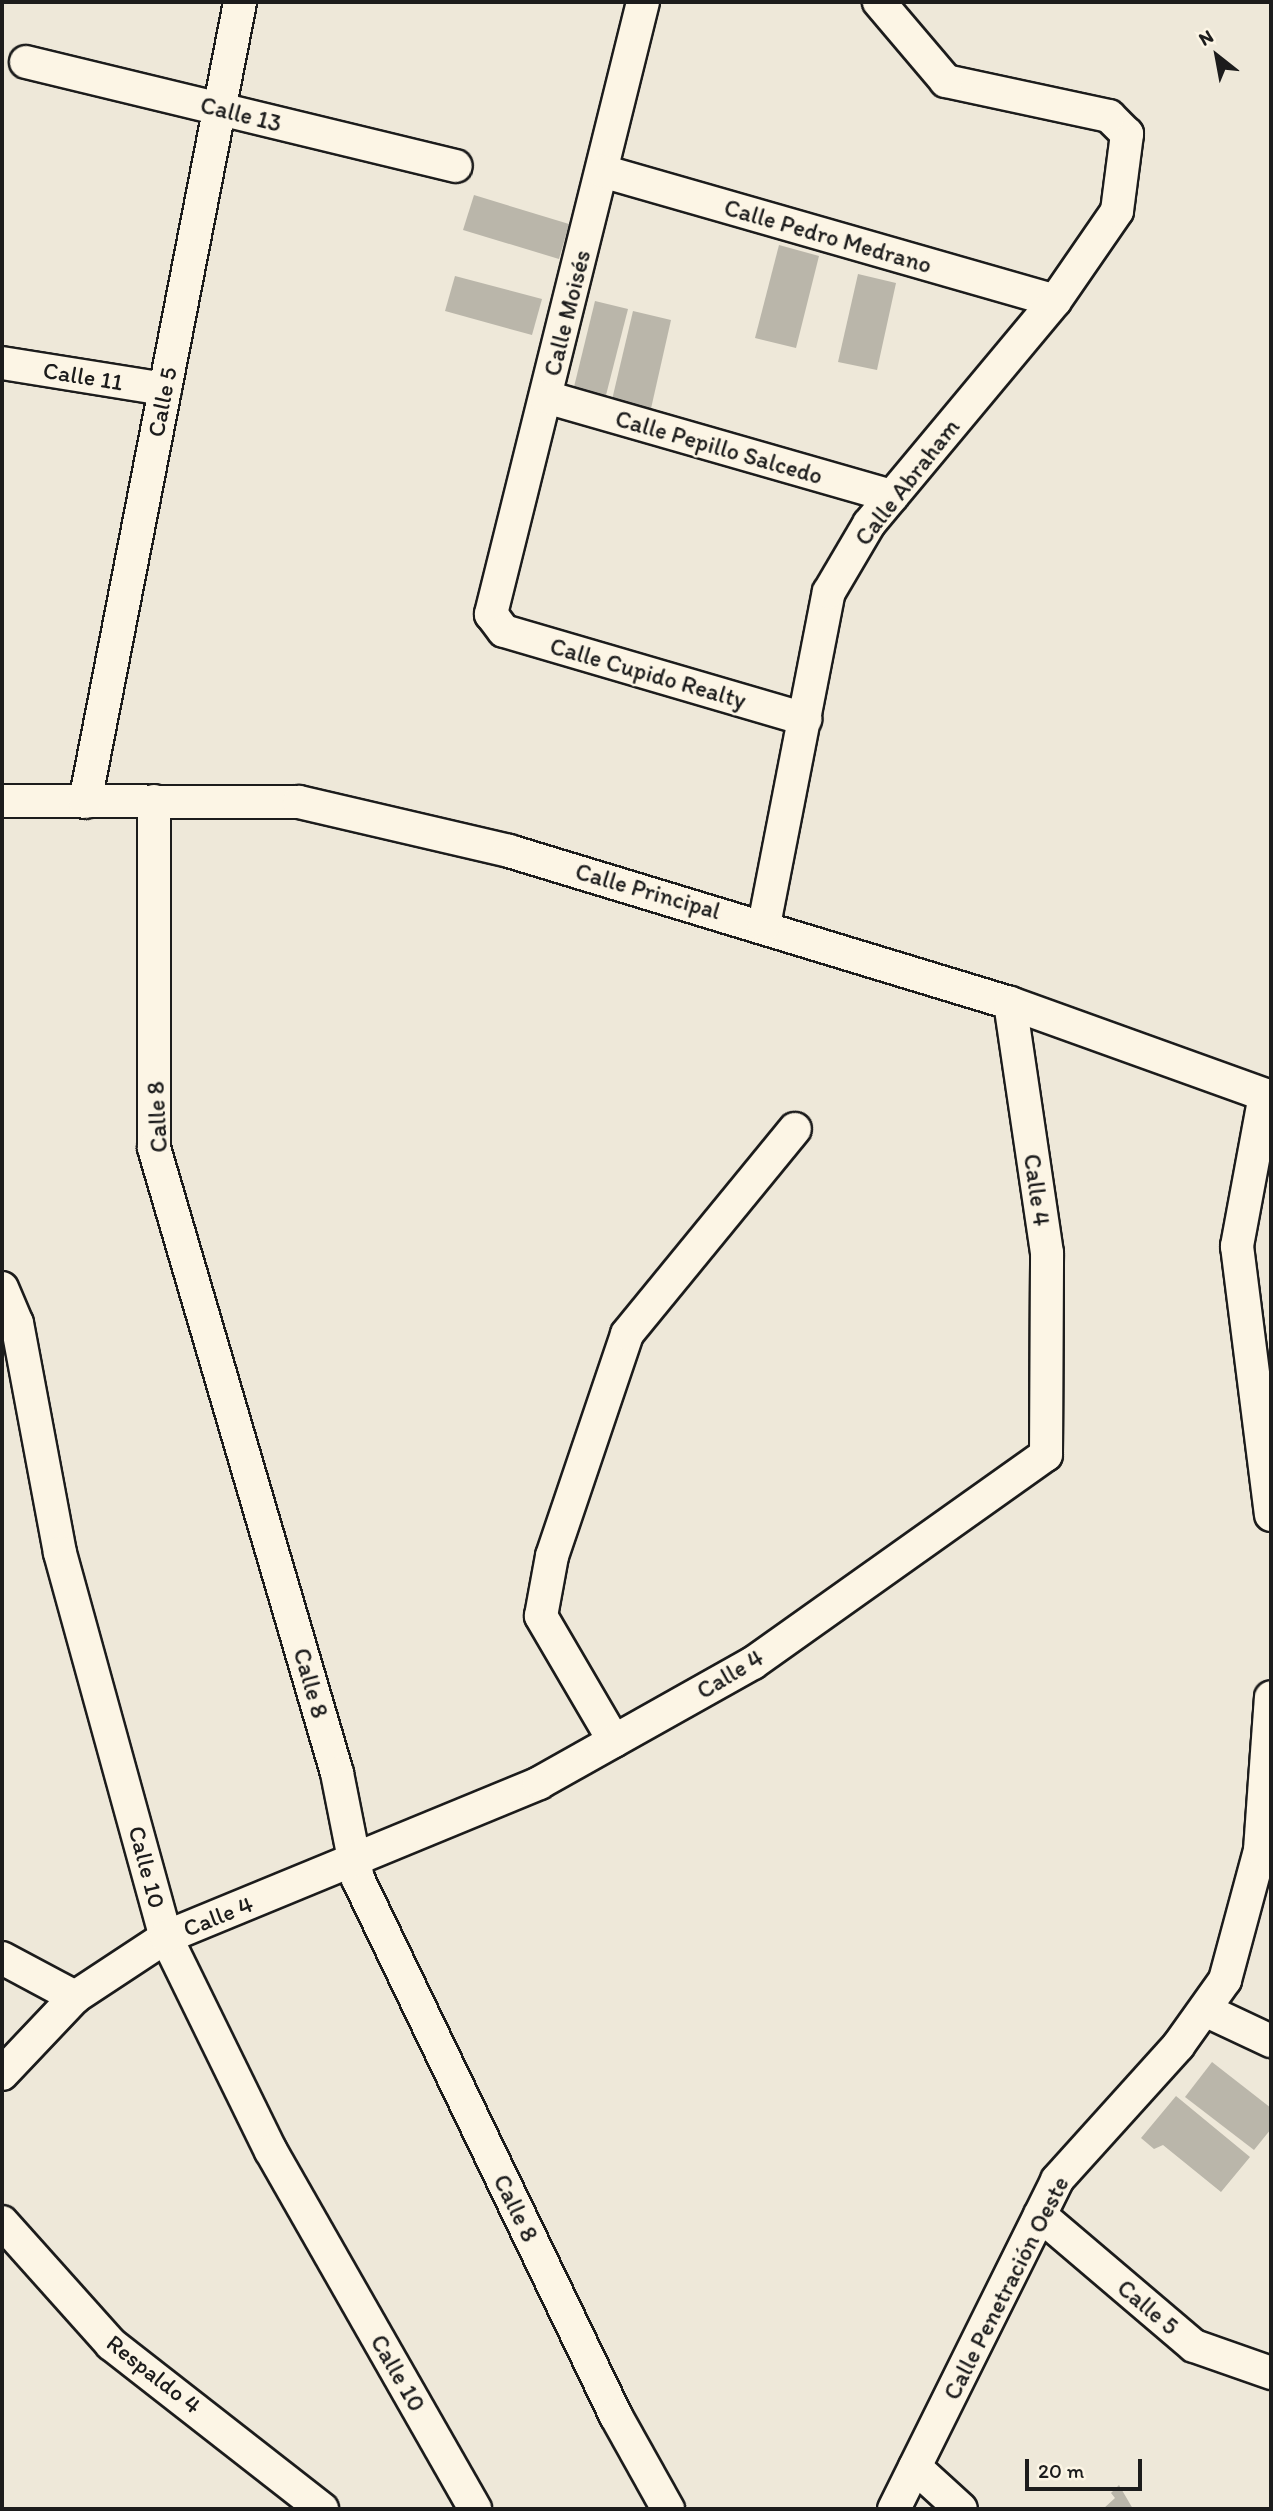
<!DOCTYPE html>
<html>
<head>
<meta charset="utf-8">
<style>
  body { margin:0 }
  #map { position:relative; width:1273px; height:2511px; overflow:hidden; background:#eee8d9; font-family:Itim,sans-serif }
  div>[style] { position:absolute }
  .building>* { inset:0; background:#bab6aa }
  .roads { filter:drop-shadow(2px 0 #1c1c1c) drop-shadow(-2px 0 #1c1c1c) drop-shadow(0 2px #1c1c1c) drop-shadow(0 -2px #1c1c1c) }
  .minor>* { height:32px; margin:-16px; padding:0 16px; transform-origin:16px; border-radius:16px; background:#fcf5e5 }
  span { translate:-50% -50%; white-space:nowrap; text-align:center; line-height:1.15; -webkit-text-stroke:5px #fcf5e5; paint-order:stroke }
  .street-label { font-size:24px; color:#1c1c1c }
  .frame { position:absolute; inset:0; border:4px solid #1c1c1c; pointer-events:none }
  .north { position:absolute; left:1182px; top:21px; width:70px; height:70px; -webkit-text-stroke:5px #fcf5e5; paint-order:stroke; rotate:329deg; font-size:19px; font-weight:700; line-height:28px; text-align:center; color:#1c1c1c }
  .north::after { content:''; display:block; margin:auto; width:24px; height:32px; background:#1c1c1c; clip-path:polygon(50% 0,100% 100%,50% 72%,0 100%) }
  .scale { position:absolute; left:1025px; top:2459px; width:117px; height:32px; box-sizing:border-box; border:4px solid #1c1c1c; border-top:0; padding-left:9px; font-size:21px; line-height:24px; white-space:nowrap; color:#1c1c1c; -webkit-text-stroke:5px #fcf5e5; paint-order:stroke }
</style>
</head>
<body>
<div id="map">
  <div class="building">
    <i style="clip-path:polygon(474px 195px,569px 224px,559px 259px,463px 230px)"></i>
    <i style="clip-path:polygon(779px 245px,819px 256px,796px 348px,755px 338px)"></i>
    <i style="clip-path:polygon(858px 274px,896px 283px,877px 370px,838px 362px)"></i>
    <i style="clip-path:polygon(455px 276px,542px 299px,532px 335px,445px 311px)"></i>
    <i style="clip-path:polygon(595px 301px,628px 309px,605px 399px,573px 391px)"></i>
    <i style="clip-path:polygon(633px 311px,671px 320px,650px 413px,611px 404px)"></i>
    <i style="clip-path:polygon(1212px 2062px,1271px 2108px,1271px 2129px,1254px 2150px,1185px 2097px)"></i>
    <i style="clip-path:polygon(1176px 2096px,1250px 2157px,1221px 2192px,1163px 2145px,1154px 2149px,1141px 2138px)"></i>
    <i style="clip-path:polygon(1119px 2485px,1133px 2509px,1103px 2509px,1115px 2498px,1111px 2493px)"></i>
  </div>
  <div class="roads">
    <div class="minor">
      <i style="left:643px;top:2px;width:631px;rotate:103.95deg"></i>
      <i style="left:491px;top:614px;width:21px;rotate:53deg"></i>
      <i style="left:504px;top:631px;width:314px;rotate:16.3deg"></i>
      <i style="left:26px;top:62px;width:442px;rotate:13.6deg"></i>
      <i style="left:602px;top:171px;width:471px;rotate:16deg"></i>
      <i style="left:2px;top:363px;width:165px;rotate:9.1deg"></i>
      <i style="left:546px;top:397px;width:360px;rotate:16deg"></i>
      <i style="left:2px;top:801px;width:297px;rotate:0.2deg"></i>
      <i style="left:299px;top:802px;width:216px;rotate:13.1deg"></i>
      <i style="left:509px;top:851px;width:524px;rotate:16.88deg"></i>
      <i style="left:1010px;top:1003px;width:277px;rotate:19.8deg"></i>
      <i style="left:154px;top:801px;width:347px;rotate:90deg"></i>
      <i style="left:154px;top:1148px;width:651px;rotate:73.68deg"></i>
      <i style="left:337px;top:1773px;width:108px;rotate:78.8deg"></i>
      <i style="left:358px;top:1879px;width:596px;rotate:64.34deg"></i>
      <i style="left:616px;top:2416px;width:107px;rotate:60.8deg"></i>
      <i style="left:85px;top:802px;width:815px;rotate:-79.03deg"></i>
      <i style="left:764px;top:925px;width:339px;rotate:-79deg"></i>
      <i style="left:829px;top:592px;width:79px;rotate:-59.5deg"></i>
      <i style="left:869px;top:524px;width:290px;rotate:-50.2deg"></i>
      <i style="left:1055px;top:301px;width:109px;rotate:-55.4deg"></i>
      <i style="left:1117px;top:211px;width:78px;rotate:-82.6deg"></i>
      <i style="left:1127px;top:134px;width:25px;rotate:-135deg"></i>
      <i style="left:1109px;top:116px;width:167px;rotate:-167.9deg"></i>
      <i style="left:946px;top:81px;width:104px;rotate:-130.3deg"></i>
      <i style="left:1265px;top:1095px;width:154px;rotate:100.5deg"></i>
      <i style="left:1237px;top:1246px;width:271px;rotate:82.8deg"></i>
      <i style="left:2px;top:1288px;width:38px;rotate:67deg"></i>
      <i style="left:17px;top:1323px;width:234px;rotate:79.4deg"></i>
      <i style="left:60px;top:1553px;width:398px;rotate:74.6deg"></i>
      <i style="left:166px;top:1937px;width:238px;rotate:63.9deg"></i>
      <i style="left:271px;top:2151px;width:412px;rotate:60.3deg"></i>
      <i style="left:614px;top:1741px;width:145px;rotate:-120.3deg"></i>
      <i style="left:541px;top:1616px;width:61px;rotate:-79.6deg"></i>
      <i style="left:552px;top:1556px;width:234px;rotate:-71.3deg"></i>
      <i style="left:627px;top:1334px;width:265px;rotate:-50.7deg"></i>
      <i style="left:2px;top:1958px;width:83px;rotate:28.1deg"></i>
      <i style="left:1205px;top:2010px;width:73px;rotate:25.2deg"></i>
      <i style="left:2px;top:2074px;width:106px;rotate:-46.5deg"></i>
      <i style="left:75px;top:1997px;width:109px;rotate:-33.4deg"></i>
      <i style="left:166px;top:1937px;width:404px;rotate:-22.4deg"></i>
      <i style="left:539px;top:1783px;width:245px;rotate:-29.3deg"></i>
      <i style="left:753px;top:1663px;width:359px;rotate:-35.4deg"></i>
      <i style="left:1046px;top:1455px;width:202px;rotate:-89.7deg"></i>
      <i style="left:1047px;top:1253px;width:253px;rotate:-98.4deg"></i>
      <i style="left:1040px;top:2215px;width:202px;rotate:40.4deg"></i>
      <i style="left:1194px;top:2346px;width:82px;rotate:19.3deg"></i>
      <i style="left:2px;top:2222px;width:164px;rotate:48.2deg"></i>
      <i style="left:111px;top:2344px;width:268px;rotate:38deg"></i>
      <i style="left:915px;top:2467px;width:62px;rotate:42.4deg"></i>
      <i style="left:894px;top:2509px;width:367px;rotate:-63.6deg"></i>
      <i style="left:1057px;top:2180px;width:181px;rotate:-47.9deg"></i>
      <i style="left:1178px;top:2046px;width:81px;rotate:-54.5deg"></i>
      <i style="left:1225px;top:1980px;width:135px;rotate:-74.9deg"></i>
      <i style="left:1260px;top:1850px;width:153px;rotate:-85.9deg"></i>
    </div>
  </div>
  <div class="street-label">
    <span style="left:241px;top:114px;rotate:14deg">Calle 13</span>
    <span style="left:828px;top:236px;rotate:16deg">Calle Pedro Medrano</span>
    <span style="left:567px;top:313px;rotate:-76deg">Calle Moisés</span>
    <span style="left:83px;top:376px;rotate:9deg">Calle 11</span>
    <span style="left:162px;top:402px;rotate:-79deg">Calle 5</span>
    <span style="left:719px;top:447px;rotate:16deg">Calle Pepillo Salcedo</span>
    <span style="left:907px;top:482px;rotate:-52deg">Calle Abraham</span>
    <span style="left:648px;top:673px;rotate:16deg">Calle Cupido Realty</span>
    <span style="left:648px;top:891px;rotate:16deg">Calle Principal</span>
    <span style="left:157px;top:1117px;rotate:-93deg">Calle 8</span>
    <span style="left:1037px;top:1190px;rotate:82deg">Calle 4</span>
    <span style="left:730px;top:1674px;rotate:-31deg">Calle 4</span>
    <span style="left:311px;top:1683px;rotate:74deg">Calle 8</span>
    <span style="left:147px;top:1867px;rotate:75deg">Calle 10</span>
    <span style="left:218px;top:1916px;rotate:-22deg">Calle 4</span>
    <span style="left:516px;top:2208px;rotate:64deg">Calle 8</span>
    <span style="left:1006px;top:2288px;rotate:-63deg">Calle Penetración Oeste</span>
    <span style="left:1148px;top:2307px;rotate:40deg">Calle 5</span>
    <span style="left:398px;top:2373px;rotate:60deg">Calle 10</span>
    <span style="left:154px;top:2374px;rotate:38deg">Respaldo 4</span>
  </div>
  <div class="frame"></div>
  <div class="north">N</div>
  <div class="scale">20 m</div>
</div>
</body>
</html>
